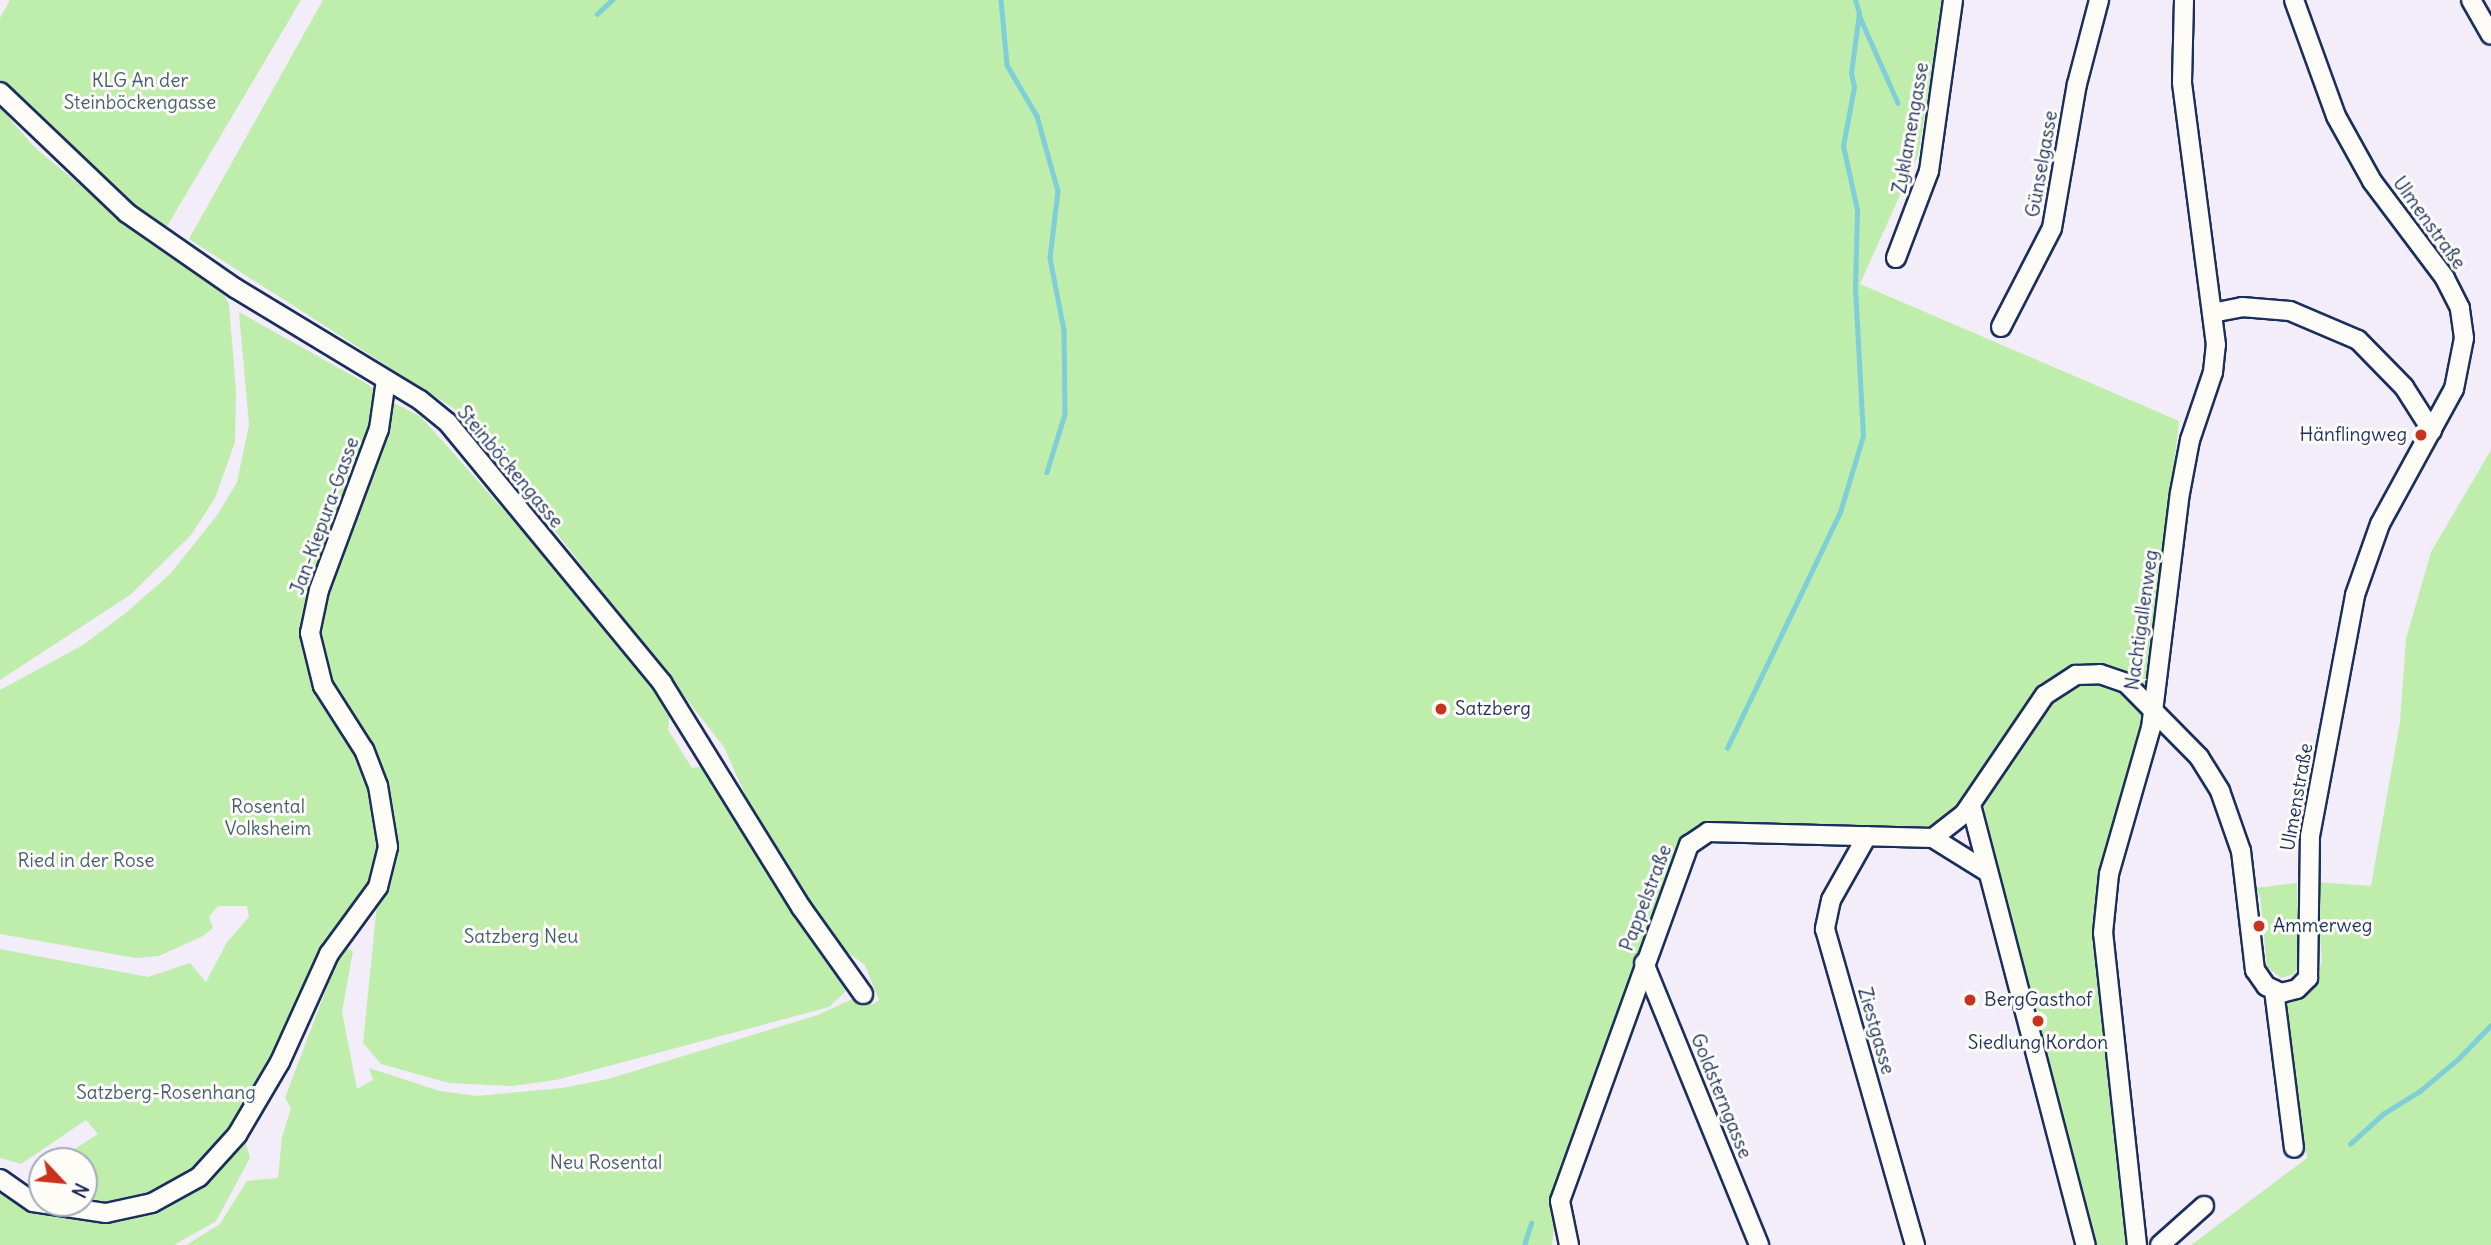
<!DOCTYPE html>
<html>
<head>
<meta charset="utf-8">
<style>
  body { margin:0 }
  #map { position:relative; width:2491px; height:1245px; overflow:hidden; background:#f2edf8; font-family:Delius,sans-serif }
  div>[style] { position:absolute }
  .green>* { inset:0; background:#bfedab }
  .stream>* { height:4.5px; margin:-2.25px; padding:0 2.25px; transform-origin:2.25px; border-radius:2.25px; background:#7ecfd7 }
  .roads { filter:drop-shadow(2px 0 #1b2f5e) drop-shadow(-2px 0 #1b2f5e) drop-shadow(0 2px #1b2f5e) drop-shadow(0 -2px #1b2f5e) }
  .minor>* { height:18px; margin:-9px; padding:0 9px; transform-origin:9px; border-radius:9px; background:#fdfcf7 }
  .dots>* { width:19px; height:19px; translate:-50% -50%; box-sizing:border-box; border:4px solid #fdfcf7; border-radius:50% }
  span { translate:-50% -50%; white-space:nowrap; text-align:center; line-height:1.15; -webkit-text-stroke:6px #fdfcf7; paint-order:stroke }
  .park-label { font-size:19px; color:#445e71 }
  .street-label { font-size:19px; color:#1b2f5e }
  .poi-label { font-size:19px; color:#1b2f5e }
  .right { translate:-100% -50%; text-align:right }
  .left { translate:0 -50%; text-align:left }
  .north { position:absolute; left:28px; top:1147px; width:70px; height:70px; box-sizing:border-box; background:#fdfcf7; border:2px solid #a3aaba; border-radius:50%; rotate:116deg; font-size:19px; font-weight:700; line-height:28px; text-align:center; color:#1b2f5e }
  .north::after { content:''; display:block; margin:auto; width:24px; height:32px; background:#c8321e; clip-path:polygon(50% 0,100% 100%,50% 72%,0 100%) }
</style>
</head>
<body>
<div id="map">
  <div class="green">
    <i style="clip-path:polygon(10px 0,301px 0,166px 228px,111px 189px,0 82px,0 18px)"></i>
    <i style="clip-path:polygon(323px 0,1945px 0,1918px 155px,1860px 284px,2179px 421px,2145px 721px,2106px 866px,2131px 1245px,2094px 1245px,2044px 1054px,2040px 1030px,2047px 1026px,2043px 1014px,2033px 1008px,1985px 824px,1984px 803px,1998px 779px,1970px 789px,1946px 822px,1928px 831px,1707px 825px,1691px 832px,1675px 858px,1559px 1183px,1552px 1245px,186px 1245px,220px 1224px,247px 1181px,278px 1178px,282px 1137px,291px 1108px,285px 1098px,342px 947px,353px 951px,342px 1012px,357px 1089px,373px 1080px,369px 1068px,440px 1091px,477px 1096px,562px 1088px,608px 1079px,818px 1015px,863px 994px,872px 1005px,879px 1000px,865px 965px,836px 944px,752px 810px,724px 747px,464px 415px,189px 239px)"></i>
    <i style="clip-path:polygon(0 107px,35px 148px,126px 222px,222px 289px,229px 305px,236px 391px,235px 442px,215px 498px,191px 535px,130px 595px,0 680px)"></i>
    <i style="clip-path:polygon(239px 312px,369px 385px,390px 407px,392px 402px,421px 417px,592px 609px,657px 691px,670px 712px,668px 730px,692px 768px,704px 766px,846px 991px,829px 1007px,556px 1080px,512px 1086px,449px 1083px,381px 1064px,363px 1043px,377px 904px,396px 838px,379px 773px,352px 744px,369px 779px,381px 825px,378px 870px,239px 1119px,250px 1158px,216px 1221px,174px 1245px,0 1245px,0 1188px,15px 1200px,42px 1174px,42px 1203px,84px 1203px,84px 1161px,56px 1161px,98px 1134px,86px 1120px,21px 1164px,0 1158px,0 949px,148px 977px,190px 963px,206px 982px,227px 942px,249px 917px,247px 906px,218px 906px,209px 917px,213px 928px,203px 936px,159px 956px,136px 958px,0 934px,0 690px,83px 645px,127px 612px,170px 574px,218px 514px,237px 482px,249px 425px)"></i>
    <i style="clip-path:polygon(2491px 450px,2491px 1245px,2191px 1245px,2307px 1158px,2283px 1002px,2311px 992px,2322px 961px,2316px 882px,2371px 886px,2400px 722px,2406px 639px,2431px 552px)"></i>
    <i style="clip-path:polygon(2297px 883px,2299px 965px,2294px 974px,2281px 978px,2267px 967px,2260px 896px,2255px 888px)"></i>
  </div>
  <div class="stream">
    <i style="left:1001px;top:0;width:65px;rotate:84.7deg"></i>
    <i style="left:1007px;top:65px;width:59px;rotate:59.5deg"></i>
    <i style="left:1037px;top:116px;width:78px;rotate:74.4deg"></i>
    <i style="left:1058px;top:191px;width:67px;rotate:96.8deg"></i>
    <i style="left:1050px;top:258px;width:73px;rotate:79deg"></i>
    <i style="left:1064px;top:330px;width:84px;rotate:89.3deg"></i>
    <i style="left:1065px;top:414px;width:61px;rotate:107.2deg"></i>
    <i style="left:597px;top:14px;width:21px;rotate:-43deg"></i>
    <i style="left:1859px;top:15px;width:96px;rotate:66.1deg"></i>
    <i style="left:1727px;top:748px;width:262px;rotate:-64.4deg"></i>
    <i style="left:1840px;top:512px;width:79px;rotate:-73.2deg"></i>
    <i style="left:1863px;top:436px;width:148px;rotate:-93.1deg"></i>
    <i style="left:1855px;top:288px;width:78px;rotate:-88.5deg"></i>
    <i style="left:1857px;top:210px;width:66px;rotate:-102.3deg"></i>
    <i style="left:1843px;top:146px;width:60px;rotate:-79.4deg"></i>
    <i style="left:1854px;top:87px;width:14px;rotate:-102deg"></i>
    <i style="left:1851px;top:73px;width:61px;rotate:-82.4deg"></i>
    <i style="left:1859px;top:13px;width:14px;rotate:-107deg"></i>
    <i style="left:2350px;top:1144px;width:45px;rotate:-42.3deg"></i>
    <i style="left:2383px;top:1114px;width:44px;rotate:-31.9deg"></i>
    <i style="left:2420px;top:1091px;width:50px;rotate:-40.1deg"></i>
    <i style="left:2458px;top:1059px;width:47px;rotate:-45.9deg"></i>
    <i style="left:1524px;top:1245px;width:23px;rotate:-72deg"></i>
  </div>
  <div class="roads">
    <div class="minor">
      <i style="left:2471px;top:0;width:40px;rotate:60.3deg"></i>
      <i style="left:0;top:92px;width:175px;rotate:43.6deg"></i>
      <i style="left:127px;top:213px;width:131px;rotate:34.8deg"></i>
      <i style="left:235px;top:288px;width:216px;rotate:31.2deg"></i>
      <i style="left:420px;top:400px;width:36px;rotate:39deg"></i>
      <i style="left:448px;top:423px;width:337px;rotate:50.5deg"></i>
      <i style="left:662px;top:683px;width:264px;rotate:58.2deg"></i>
      <i style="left:801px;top:907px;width:107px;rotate:54.5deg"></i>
      <i style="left:1896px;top:258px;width:93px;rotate:-69.2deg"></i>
      <i style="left:1929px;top:171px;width:173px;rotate:-82deg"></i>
      <i style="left:2212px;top:313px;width:31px;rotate:-11deg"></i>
      <i style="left:2242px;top:307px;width:48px;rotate:4.8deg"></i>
      <i style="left:2290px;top:311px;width:74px;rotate:23.1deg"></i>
      <i style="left:2358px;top:340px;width:66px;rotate:45.6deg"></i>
      <i style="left:2404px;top:387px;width:52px;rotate:57.5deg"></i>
      <i style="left:2001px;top:327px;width:111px;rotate:-62.7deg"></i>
      <i style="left:2052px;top:228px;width:146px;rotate:-80.2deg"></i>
      <i style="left:2077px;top:84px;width:87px;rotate:-75.3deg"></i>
      <i style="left:1971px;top:805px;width:455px;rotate:75.4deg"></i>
      <i style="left:1867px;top:836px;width:73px;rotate:119.4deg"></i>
      <i style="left:1831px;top:900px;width:30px;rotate:102deg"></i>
      <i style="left:1825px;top:929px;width:329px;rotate:74.1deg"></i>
      <i style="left:1933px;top:838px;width:62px;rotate:31.9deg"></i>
      <i style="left:1644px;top:963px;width:305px;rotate:67.8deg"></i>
      <i style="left:2274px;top:990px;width:159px;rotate:82.8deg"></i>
      <i style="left:0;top:1179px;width:40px;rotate:34.9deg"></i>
      <i style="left:33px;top:1202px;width:74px;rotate:8.6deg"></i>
      <i style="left:106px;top:1213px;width:47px;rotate:-12.3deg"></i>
      <i style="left:152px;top:1203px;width:54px;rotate:-29deg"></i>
      <i style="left:199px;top:1177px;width:57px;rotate:-47.9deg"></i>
      <i style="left:237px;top:1135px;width:85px;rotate:-59.5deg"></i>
      <i style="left:280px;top:1062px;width:119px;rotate:-65.6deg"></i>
      <i style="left:329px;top:954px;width:83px;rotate:-53.8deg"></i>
      <i style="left:378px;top:887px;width:41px;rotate:-76deg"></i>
      <i style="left:388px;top:847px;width:62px;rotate:-99.3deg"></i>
      <i style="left:378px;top:786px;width:39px;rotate:-111deg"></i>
      <i style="left:364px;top:750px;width:76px;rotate:-122.6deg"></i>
      <i style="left:323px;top:686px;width:55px;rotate:-103.8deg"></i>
      <i style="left:310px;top:633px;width:44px;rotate:-78.2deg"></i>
      <i style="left:319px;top:590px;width:172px;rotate:-69.6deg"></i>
      <i style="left:379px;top:429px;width:49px;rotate:-81.9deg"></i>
      <i style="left:1569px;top:1245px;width:45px;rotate:-101.6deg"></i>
      <i style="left:1560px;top:1201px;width:379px;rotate:-70.1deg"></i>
      <i style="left:1689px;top:845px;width:23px;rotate:-34deg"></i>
      <i style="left:1708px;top:832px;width:225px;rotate:1.5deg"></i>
      <i style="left:1933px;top:838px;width:39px;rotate:-38deg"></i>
      <i style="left:1964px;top:814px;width:144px;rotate:-55.8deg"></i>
      <i style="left:2045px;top:695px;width:37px;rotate:-33deg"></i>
      <i style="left:2076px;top:675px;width:24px;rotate:-2deg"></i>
      <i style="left:2100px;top:674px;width:28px;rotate:19deg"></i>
      <i style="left:2126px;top:683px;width:104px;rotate:45.4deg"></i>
      <i style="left:2199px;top:757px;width:40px;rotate:58deg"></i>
      <i style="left:2220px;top:791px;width:64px;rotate:70.7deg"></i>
      <i style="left:2241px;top:851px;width:120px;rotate:83.3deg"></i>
      <i style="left:2255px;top:970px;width:19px;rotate:55deg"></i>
      <i style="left:2266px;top:986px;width:17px;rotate:25deg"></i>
      <i style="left:2281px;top:993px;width:16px;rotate:-14deg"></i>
      <i style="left:2297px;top:989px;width:16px;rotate:-45deg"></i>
      <i style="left:2308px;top:978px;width:142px;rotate:-89.2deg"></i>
      <i style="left:2310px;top:836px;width:245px;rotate:-79.4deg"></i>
      <i style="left:2355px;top:595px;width:75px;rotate:-70.6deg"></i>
      <i style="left:2380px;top:524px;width:154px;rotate:-61.3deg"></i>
      <i style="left:2454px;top:389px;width:52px;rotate:-78.9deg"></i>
      <i style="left:2464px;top:338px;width:30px;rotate:-98deg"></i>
      <i style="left:2460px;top:308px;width:34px;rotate:-117deg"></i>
      <i style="left:2445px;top:278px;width:121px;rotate:-127deg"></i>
      <i style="left:2372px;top:181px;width:74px;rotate:-119deg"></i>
      <i style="left:2336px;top:116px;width:123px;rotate:-109.9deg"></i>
      <i style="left:2137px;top:1245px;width:314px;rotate:-96.2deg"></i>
      <i style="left:2103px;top:933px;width:59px;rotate:-84.2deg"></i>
      <i style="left:2109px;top:874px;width:152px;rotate:-74deg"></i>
      <i style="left:2151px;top:728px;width:237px;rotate:-83deg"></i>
      <i style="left:2180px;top:493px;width:54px;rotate:-79.3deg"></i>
      <i style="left:2190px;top:440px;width:72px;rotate:-71.3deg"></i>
      <i style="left:2213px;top:372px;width:27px;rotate:-84deg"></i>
      <i style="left:2216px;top:345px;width:265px;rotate:-97.4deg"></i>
      <i style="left:2182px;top:82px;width:82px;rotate:-88.6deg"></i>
      <i style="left:2160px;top:1245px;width:59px;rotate:-41.6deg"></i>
    </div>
  </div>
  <div class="dots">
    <i style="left:2421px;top:435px;background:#c8321e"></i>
    <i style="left:1441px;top:709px;background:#c8321e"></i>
    <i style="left:2259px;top:926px;background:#c8321e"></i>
    <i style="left:1970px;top:1000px;background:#c8321e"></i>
    <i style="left:2038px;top:1021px;background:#c8321e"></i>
  </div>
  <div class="park-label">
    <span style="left:140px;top:92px">KLG An der<br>Steinböckengasse</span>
    <span style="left:268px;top:818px">Rosental<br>Volksheim</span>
    <span style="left:86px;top:861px">Ried in der Rose</span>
    <span style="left:521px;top:937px">Satzberg Neu</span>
    <span style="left:166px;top:1093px">Satzberg-Rosenhang</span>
    <span style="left:606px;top:1163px">Neu Rosental</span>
  </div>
  <div class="street-label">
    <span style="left:1911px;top:128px;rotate:-80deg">Zyklamengasse</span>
    <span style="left:2042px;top:164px;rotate:-80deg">Günselgasse</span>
    <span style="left:2429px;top:223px;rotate:54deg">Ulmenstraße</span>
    <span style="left:510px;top:467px;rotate:50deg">Steinböckengasse</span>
    <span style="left:325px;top:516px;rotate:-70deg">Jan-Kiepura-Gasse</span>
    <span style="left:2142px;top:620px;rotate:-82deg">Nachtigallenweg</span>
    <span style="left:2297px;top:797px;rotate:-80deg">Ulmenstraße</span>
    <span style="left:1646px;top:898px;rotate:-69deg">Pappelstraße</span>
    <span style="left:1876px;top:1031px;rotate:74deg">Ziestgasse</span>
    <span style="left:1721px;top:1096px;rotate:68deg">Goldsterngasse</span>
  </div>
  <div class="poi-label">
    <span class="right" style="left:2407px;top:435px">Hänflingweg</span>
    <span class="left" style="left:1455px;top:709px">Satzberg</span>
    <span class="left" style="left:2273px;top:926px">Ammerweg</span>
    <span class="left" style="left:1984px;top:1000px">BergGasthof</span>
    <span style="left:2038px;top:1043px">Siedlung Kordon</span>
  </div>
  <div class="north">N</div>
</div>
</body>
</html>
